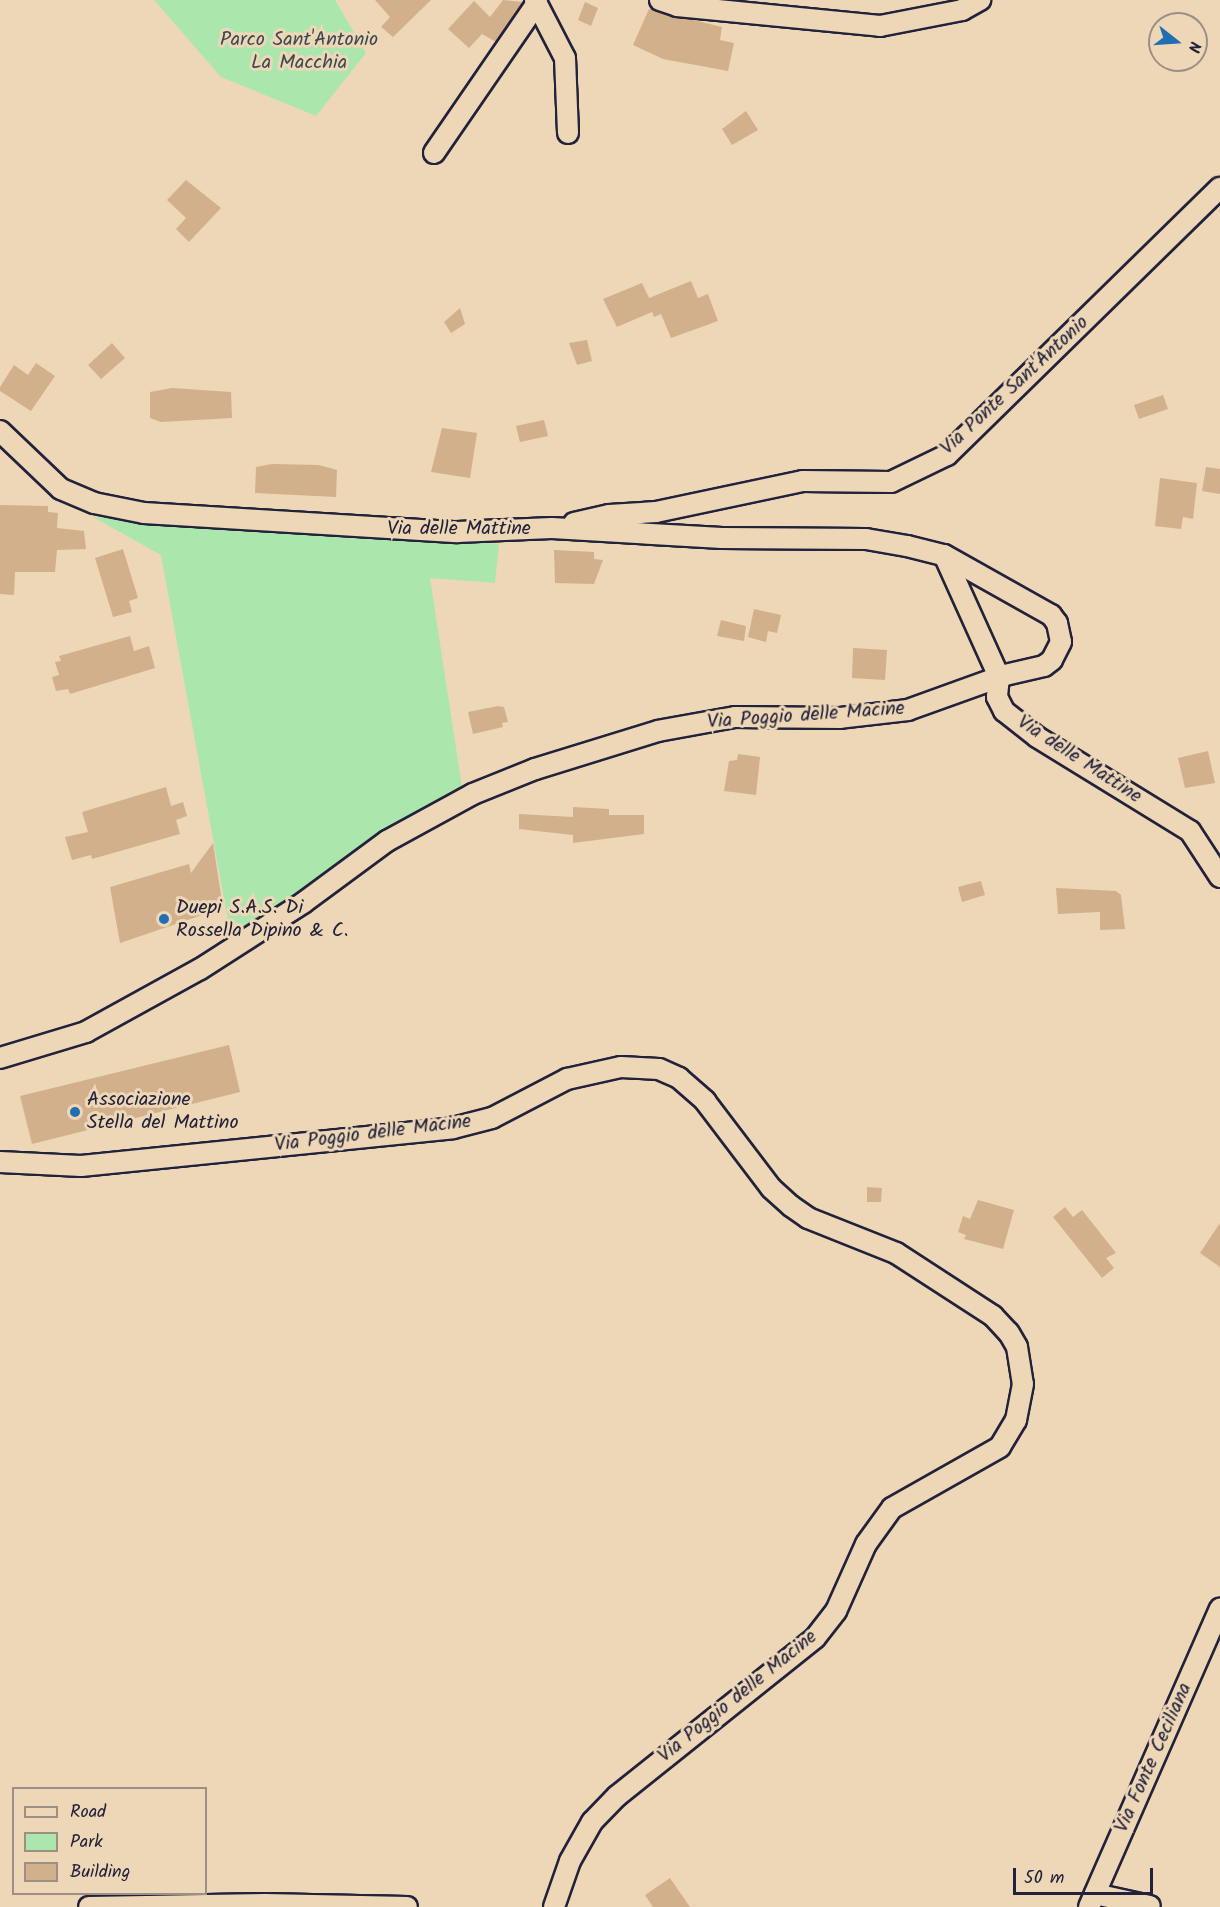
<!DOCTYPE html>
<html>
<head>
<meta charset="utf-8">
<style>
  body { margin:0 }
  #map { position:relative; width:1220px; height:1907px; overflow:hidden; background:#edd7b6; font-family:Kalam,sans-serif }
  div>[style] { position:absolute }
  .green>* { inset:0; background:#abe7ad }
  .building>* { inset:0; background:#d3b08c }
  .roads { filter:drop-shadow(2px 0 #22223b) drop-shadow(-2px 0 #22223b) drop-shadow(0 2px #22223b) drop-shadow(0 -2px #22223b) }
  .minor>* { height:20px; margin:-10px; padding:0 10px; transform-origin:10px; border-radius:10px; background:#edd7b6 }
  .dots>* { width:16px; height:16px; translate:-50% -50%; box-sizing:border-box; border:3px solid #edd7b6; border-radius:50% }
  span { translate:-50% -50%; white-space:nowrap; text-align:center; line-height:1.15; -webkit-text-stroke:6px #edd7b6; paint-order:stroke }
  .park-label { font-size:20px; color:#3d4952 }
  .street-label { font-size:20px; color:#22223b }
  .poi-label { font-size:20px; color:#22223b }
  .left { translate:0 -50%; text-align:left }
  .legend { position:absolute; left:12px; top:1787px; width:195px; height:108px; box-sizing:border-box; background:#edd7b6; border:2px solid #9c8f85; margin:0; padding:8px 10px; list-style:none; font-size:18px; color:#22223b }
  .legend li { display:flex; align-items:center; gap:12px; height:30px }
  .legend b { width:30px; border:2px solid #9c8f85 }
  .north { position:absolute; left:1148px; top:12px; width:60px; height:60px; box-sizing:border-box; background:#edd7b6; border:2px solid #9c8f85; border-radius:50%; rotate:107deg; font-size:16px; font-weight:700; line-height:24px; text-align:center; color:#22223b }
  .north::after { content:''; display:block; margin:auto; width:21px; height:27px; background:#1f6fb2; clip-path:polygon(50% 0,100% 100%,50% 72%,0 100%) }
  .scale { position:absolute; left:1013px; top:1868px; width:140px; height:27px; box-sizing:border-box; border:3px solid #22223b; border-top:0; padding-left:8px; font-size:18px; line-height:21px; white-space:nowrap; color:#22223b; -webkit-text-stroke:4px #edd7b6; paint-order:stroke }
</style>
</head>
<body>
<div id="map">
  <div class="green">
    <i style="clip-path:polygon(154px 0,335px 0,366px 53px,316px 116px,221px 77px)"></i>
    <i style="clip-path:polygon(93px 517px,499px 544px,495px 583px,430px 578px,462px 787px,254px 925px,229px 926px,161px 555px)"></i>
  </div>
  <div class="building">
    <i style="clip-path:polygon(375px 0,431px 0,393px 37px,381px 27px,390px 17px)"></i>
    <i style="clip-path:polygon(503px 0,523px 2px,496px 42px,482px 34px,469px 48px,448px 29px,474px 1px,490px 17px)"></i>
    <i style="clip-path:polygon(585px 2px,598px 8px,591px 26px,578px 20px)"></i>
    <i style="clip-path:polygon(649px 9px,722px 27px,720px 40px,734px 43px,728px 71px,663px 59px,633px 45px)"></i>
    <i style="clip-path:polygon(746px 111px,758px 130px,732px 145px,722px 129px)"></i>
    <i style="clip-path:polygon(186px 180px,221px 208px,189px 242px,176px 229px,186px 218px,167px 200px)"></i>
    <i style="clip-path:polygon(691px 281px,698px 298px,708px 294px,718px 321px,671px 338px,661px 314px,654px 317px,652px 312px,617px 327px,603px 299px,642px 283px,649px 298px)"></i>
    <i style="clip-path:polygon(460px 308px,465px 324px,451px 333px,444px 322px)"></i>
    <i style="clip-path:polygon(587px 340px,592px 361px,577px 365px,569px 343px)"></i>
    <i style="clip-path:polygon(112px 343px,125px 358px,101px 379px,88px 365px)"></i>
    <i style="clip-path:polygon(36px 363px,55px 376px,31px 411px,0 391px,0 387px,14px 365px,28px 375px)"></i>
    <i style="clip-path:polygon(172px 388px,231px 392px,232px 418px,161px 422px,150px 418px,150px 392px)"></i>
    <i style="clip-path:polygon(1163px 395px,1168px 409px,1139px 419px,1134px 405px)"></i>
    <i style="clip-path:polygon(544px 420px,548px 436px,520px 442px,516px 426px)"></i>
    <i style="clip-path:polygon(442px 428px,477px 433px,470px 478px,431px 472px)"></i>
    <i style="clip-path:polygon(272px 464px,319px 465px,337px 470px,336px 497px,255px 493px,256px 467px)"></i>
    <i style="clip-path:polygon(1206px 467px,1220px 469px,1220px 494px,1202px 491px)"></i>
    <i style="clip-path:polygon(1160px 478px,1197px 483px,1193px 519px,1183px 517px,1181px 529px,1155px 526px)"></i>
    <i style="clip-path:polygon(0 505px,48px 506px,48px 512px,58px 513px,57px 528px,84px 531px,86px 549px,57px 550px,55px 572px,15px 572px,14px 595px,0 594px)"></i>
    <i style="clip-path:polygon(123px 549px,138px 598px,129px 601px,132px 612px,113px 617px,95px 558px)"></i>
    <i style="clip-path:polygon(554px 550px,594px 552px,594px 559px,603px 560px,594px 584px,555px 583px)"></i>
    <i style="clip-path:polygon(754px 609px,781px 615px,777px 633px,768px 631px,766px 642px,748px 637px)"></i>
    <i style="clip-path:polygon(721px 620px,746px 626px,744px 641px,717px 636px)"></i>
    <i style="clip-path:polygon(130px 636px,134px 651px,149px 646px,155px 668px,70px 694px,68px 689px,56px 691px,52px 677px,59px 675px,55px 662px,61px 661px,59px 656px)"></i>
    <i style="clip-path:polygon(853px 648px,887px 650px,885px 680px,852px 678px)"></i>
    <i style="clip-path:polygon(498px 706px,504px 707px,508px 722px,502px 723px,503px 727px,473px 734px,468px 712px)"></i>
    <i style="clip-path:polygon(1208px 751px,1215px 783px,1185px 788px,1178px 758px)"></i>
    <i style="clip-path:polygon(738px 754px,760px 757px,756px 795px,724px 791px,729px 761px,737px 760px)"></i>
    <i style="clip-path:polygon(166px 787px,171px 806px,183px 802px,187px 816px,176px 820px,180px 834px,92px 859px,91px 855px,72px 860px,65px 837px,88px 832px,82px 812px)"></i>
    <i style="clip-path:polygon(573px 807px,609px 809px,609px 815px,644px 815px,644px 834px,573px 843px,573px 835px,519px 829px,519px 814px,573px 817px)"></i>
    <i style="clip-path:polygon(213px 843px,223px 908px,120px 943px,110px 887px,189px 864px,191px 873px)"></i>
    <i style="clip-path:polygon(981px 881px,985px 895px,962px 902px,958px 887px)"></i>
    <i style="clip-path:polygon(1056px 888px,1116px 891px,1121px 895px,1125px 929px,1100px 930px,1100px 912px,1058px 914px)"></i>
    <i style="clip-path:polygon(229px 1045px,240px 1092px,32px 1144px,20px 1096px)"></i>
    <i style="clip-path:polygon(867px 1187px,882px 1188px,881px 1202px,867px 1202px)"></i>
    <i style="clip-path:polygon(978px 1200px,1014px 1210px,1003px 1249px,964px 1239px,966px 1235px,958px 1232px,963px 1216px,970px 1219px)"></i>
    <i style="clip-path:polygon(1065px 1207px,1073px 1217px,1082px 1210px,1116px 1253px,1106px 1258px,1114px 1268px,1102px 1278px,1053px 1217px)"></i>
    <i style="clip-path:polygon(1220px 1223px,1220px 1267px,1200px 1253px)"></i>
    <i style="clip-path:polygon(670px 1878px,690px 1907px,653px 1907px,645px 1895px)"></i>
  </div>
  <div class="roads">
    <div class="minor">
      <i style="left:535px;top:0;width:65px;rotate:62.7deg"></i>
      <i style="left:565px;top:58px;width:75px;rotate:87.7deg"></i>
      <i style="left:660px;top:0;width:18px;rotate:19deg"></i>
      <i style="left:677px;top:6px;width:204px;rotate:5.6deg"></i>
      <i style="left:880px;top:26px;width:84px;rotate:-11deg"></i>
      <i style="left:962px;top:10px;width:21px;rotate:-29deg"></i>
      <i style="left:434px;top:153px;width:182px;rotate:-55.5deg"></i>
      <i style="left:0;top:431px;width:84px;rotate:43.6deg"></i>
      <i style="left:61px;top:489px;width:36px;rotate:23deg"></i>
      <i style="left:94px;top:503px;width:51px;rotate:11.3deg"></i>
      <i style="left:144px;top:513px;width:314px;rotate:3.5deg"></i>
      <i style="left:457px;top:532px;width:95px;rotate:-2.4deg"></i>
      <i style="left:552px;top:528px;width:170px;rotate:3.4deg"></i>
      <i style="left:722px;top:538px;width:144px;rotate:0.4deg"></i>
      <i style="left:866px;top:539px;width:42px;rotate:9.7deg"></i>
      <i style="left:907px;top:546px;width:38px;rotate:14deg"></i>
      <i style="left:944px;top:555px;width:123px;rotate:29.3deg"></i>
      <i style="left:1051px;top:615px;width:10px;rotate:53deg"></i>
      <i style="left:1057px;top:623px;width:19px;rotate:78deg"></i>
      <i style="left:1061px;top:642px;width:20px;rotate:117deg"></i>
      <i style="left:1052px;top:660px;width:10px;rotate:143deg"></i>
      <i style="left:1044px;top:666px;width:40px;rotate:167deg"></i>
      <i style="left:1005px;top:675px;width:103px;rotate:160.2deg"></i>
      <i style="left:908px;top:710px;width:68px;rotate:173.3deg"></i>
      <i style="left:840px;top:718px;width:105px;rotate:-179.5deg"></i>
      <i style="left:735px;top:717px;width:78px;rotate:169.7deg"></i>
      <i style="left:658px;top:731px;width:129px;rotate:162.8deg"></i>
      <i style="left:535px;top:769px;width:67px;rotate:158deg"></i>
      <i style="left:473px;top:794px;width:98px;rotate:151.3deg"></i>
      <i style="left:387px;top:841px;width:104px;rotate:143.6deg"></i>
      <i style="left:303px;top:903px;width:122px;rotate:147.3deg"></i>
      <i style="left:200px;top:969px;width:130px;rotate:151.1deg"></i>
      <i style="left:86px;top:1032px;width:90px;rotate:163.2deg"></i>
      <i style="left:574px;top:523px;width:36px;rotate:-13deg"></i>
      <i style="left:609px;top:515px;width:47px;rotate:-3.7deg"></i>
      <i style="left:656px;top:512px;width:150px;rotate:-11.9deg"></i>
      <i style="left:803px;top:481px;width:88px;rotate:0.7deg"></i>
      <i style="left:891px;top:482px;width:62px;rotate:-25.7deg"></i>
      <i style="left:947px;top:455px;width:382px;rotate:-44.4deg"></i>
      <i style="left:944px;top:555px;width:134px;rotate:65.7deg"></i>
      <i style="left:999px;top:677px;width:20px;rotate:96deg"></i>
      <i style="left:997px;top:697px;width:16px;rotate:63deg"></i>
      <i style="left:1004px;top:711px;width:42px;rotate:38.2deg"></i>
      <i style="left:1037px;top:737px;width:180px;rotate:31.6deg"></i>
      <i style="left:1190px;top:831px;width:55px;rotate:56.9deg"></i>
      <i style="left:0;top:1162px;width:81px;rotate:2.8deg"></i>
      <i style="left:81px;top:1166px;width:374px;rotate:-5.8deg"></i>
      <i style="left:453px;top:1128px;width:40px;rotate:-14.4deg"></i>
      <i style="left:492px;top:1118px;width:85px;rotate:-27.5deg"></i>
      <i style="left:567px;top:1079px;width:55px;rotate:-12.5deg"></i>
      <i style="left:621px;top:1067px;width:38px;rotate:3deg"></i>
      <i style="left:659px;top:1069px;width:22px;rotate:24deg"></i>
      <i style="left:679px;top:1078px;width:35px;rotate:41deg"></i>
      <i style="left:705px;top:1101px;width:109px;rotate:52.8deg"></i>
      <i style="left:771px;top:1188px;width:27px;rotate:42deg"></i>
      <i style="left:791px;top:1206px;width:21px;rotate:35deg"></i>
      <i style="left:808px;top:1218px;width:95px;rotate:21.7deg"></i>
      <i style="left:896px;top:1253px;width:116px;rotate:33deg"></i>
      <i style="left:993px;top:1316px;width:23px;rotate:47deg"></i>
      <i style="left:1009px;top:1333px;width:16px;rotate:60deg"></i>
      <i style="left:1017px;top:1347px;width:37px;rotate:81deg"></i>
      <i style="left:1023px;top:1384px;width:37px;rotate:101deg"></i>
      <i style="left:1016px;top:1420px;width:31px;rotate:121deg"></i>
      <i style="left:1000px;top:1447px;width:124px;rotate:150.5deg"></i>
      <i style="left:892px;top:1508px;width:44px;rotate:125.8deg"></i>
      <i style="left:866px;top:1544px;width:73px;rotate:114.1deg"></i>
      <i style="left:836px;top:1611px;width:34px;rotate:128deg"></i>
      <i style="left:815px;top:1638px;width:253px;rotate:141.4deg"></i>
      <i style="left:617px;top:1796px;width:36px;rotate:134deg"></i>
      <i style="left:592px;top:1822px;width:45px;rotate:119.4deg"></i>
      <i style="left:570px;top:1861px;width:49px;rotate:109.2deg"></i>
      <i style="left:1095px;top:1894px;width:56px;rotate:12.3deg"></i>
      <i style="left:89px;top:1907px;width:176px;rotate:-1deg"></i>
      <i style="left:265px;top:1904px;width:142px;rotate:1.2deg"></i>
      <i style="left:1089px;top:1907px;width:326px;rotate:-66.3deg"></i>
    </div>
  </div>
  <div class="dots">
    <i style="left:164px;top:919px;background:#1f6fb2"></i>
    <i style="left:75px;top:1112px;background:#1f6fb2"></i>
  </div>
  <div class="park-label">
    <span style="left:299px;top:52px">Parco Sant'Antonio<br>La Macchia</span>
  </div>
  <div class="street-label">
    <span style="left:1015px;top:386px;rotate:-43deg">Via Ponte Sant'Antonio</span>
    <span style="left:459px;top:529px">Via delle Mattine</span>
    <span style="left:806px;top:716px;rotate:-4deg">Via Poggio delle Macine</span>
    <span style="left:1079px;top:760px;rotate:33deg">Via delle Mattine</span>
    <span style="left:373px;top:1134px;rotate:-7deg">Via Poggio delle Macine</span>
    <span style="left:738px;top:1697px;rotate:-39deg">Via Poggio delle Macine</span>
    <span style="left:1154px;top:1758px;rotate:-66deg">Via Fonte Ceciliana</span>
  </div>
  <div class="poi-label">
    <span class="left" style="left:176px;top:920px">Duepi S.A.S. Di<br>Rossella Dipino &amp; C.</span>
    <span class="left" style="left:87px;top:1112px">Associazione<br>Stella del Mattino</span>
  </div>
  <ul class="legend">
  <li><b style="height:8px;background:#edd7b6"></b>Road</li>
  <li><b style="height:16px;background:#abe7ad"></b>Park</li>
  <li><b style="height:16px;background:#d3b08c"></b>Building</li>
  </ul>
  <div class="north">N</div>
  <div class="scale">50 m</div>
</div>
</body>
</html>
